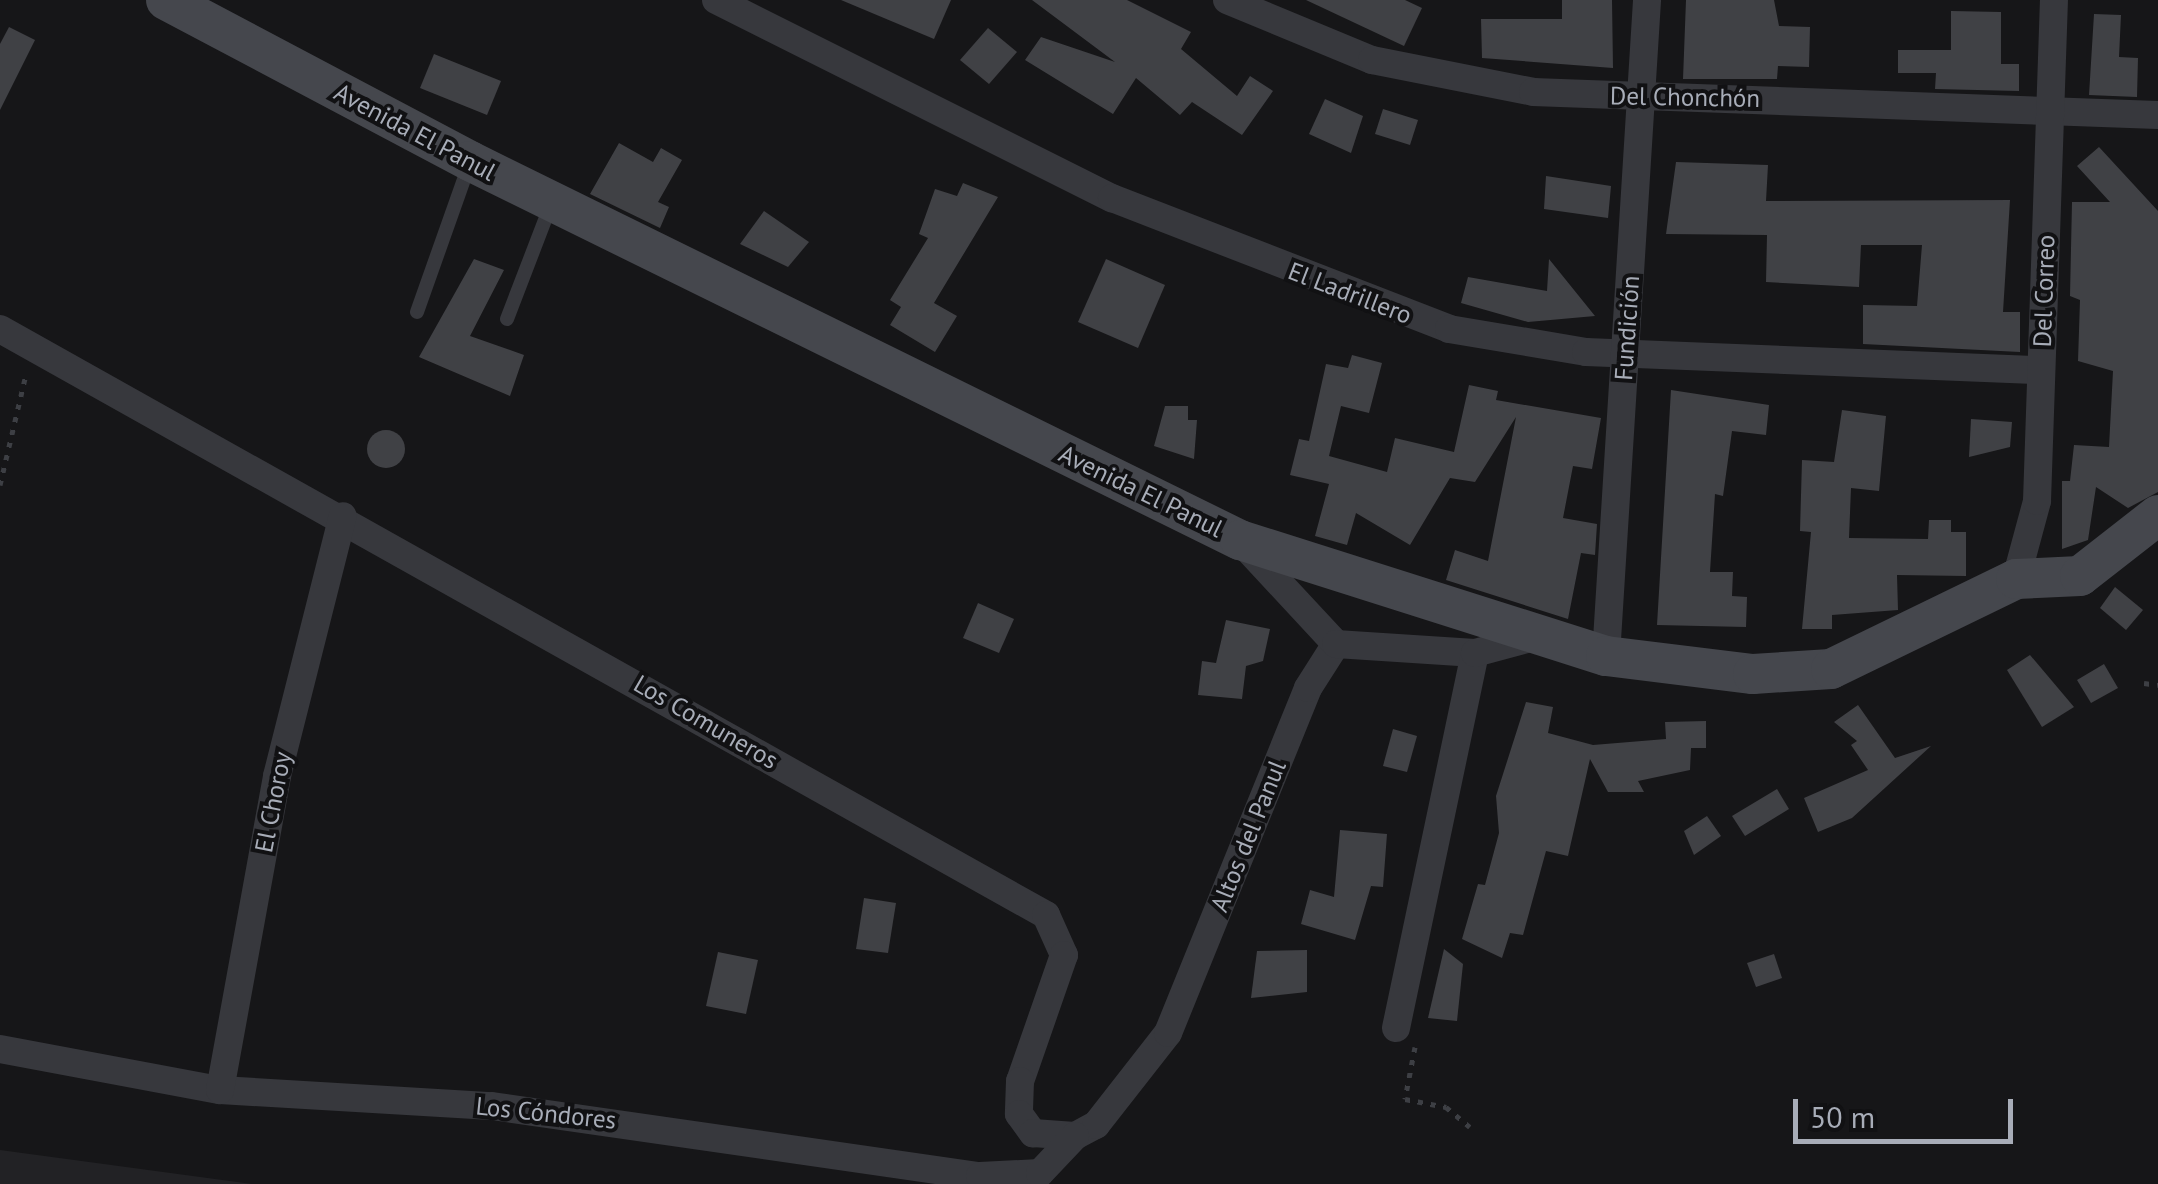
<!DOCTYPE html>
<html>
<head>
<meta charset="utf-8">
<style>
  body { margin:0 }
  #map { position:relative; width:2158px; height:1184px; overflow:hidden; background:#161618; font-family:"PT Sans",sans-serif }
  div>[style] { position:absolute }
  .built>* { inset:0; background:#222225 }
  .building>* { inset:0; background:#404145 }
  .round { border-radius:50% }
  .path>* { height:5px; margin-top:-2.5px; transform-origin:0; background:repeating-linear-gradient(90deg,#3d3f44 0 5px,transparent 0 13px) }
  .lane>* { height:14px; margin:-7px; padding:0 7px; transform-origin:7px; border-radius:7px; background:#37383d }
  .street>* { height:28px; margin:-14px; padding:0 14px; transform-origin:14px; border-radius:14px; background:#37383d }
  .secondary>* { height:40px; margin:-20px; padding:0 20px; transform-origin:20px; border-radius:20px; background:#45474d }
  span { translate:-50% -50%; white-space:nowrap; text-align:center; line-height:1.15; -webkit-text-stroke:8px #111113; paint-order:stroke }
  .street-label { font-size:25px; color:#a8adb8 }
  .scale { position:absolute; left:1793px; top:1099px; width:220px; height:45px; box-sizing:border-box; border:5px solid #a8adb8; border-top:0; padding-left:12px; font-size:30px; line-height:35px; white-space:nowrap; color:#a8adb8; -webkit-text-stroke:8px #111113; paint-order:stroke }
</style>
</head>
<body>
<div id="map">
  <div class="built">
    <i style="clip-path:polygon(0 1150px,252px 1184px,0 1184px)"></i>
  </div>
  <div class="building">
    <i style="clip-path:polygon(841px 0,951px 0,934px 39px)"></i>
    <i style="clip-path:polygon(1032px 0,1127px 0,1191px 32px,1181px 49px,1237px 96px,1250px 76px,1273px 91px,1242px 135px,1192px 102px,1180px 115px,1136px 78px,1113px 114px,1025px 60px,1041px 37px,1115px 62px)"></i>
    <i style="clip-path:polygon(1306px 0,1405px 0,1422px 8px,1404px 46px)"></i>
    <i style="clip-path:polygon(1562px 0,1612px 0,1613px 68px,1482px 58px,1481px 19px,1562px 19px)"></i>
    <i style="clip-path:polygon(1686px 0,1774px 0,1779px 26px,1810px 27px,1809px 67px,1778px 66px,1777px 79px,1683px 79px)"></i>
    <i style="clip-path:polygon(1951px 11px,2001px 12px,2001px 64px,2019px 64px,2019px 91px,1935px 89px,1936px 73px,1898px 73px,1898px 50px,1951px 50px)"></i>
    <i style="clip-path:polygon(2094px 14px,2121px 15px,2119px 57px,2138px 58px,2137px 97px,2089px 95px)"></i>
    <i style="clip-path:polygon(9px 27px,35px 40px,0 110px,0 44px)"></i>
    <i style="clip-path:polygon(988px 28px,1017px 52px,989px 84px,960px 60px)"></i>
    <i style="clip-path:polygon(434px 54px,501px 81px,487px 115px,420px 88px)"></i>
    <i style="clip-path:polygon(1325px 99px,1363px 116px,1351px 153px,1309px 134px)"></i>
    <i style="clip-path:polygon(1383px 109px,1418px 120px,1410px 145px,1375px 134px)"></i>
    <i style="clip-path:polygon(619px 143px,653px 162px,661px 148px,682px 160px,658px 202px,669px 207px,660px 228px,590px 194px)"></i>
    <i style="clip-path:polygon(2099px 147px,2158px 211px,2158px 492px,2128px 508px,2096px 487px,2088px 540px,2062px 549px,2062px 481px,2070px 481px,2074px 445px,2109px 447px,2113px 371px,2078px 361px,2080px 300px,2070px 296px,2072px 202px,2110px 202px,2077px 166px)"></i>
    <i style="clip-path:polygon(1676px 162px,1768px 165px,1766px 201px,2010px 200px,2003px 312px,2020px 312px,2020px 352px,1863px 344px,1863px 305px,1917px 306px,1922px 245px,1861px 245px,1859px 287px,1766px 282px,1767px 235px,1666px 234px)"></i>
    <i style="clip-path:polygon(1546px 176px,1611px 186px,1608px 218px,1544px 209px)"></i>
    <i style="clip-path:polygon(963px 183px,998px 197px,934px 303px,957px 316px,935px 352px,890px 325px,901px 307px,890px 300px,928px 238px,919px 234px,935px 189px,957px 196px)"></i>
    <i style="clip-path:polygon(764px 211px,809px 242px,788px 267px,740px 244px)"></i>
    <i style="clip-path:polygon(474px 259px,504px 270px,470px 336px,524px 355px,510px 396px,419px 357px)"></i>
    <i style="clip-path:polygon(1106px 259px,1165px 285px,1138px 348px,1078px 322px)"></i>
    <i style="clip-path:polygon(1549px 259px,1595px 316px,1528px 322px,1461px 303px,1468px 277px,1547px 291px)"></i>
    <i style="clip-path:polygon(1352px 355px,1382px 363px,1369px 413px,1341px 406px,1329px 456px,1387px 472px,1395px 438px,1454px 452px,1469px 385px,1498px 391px,1496px 400px,1601px 418px,1592px 469px,1573px 466px,1563px 518px,1597px 524px,1595px 555px,1581px 553px,1568px 619px,1446px 580px,1455px 550px,1488px 561px,1516px 417px,1475px 482px,1450px 478px,1410px 545px,1356px 513px,1347px 545px,1315px 536px,1329px 484px,1290px 475px,1299px 439px,1309px 441px,1326px 364px,1348px 368px)"></i>
    <i style="clip-path:polygon(1671px 390px,1769px 405px,1766px 435px,1732px 431px,1723px 496px,1715px 494px,1710px 572px,1733px 572px,1732px 596px,1747px 597px,1746px 627px,1657px 625px)"></i>
    <i style="clip-path:polygon(1165px 406px,1188px 406px,1188px 420px,1197px 420px,1194px 459px,1154px 446px)"></i>
    <i style="clip-path:polygon(1842px 410px,1886px 416px,1879px 491px,1851px 488px,1849px 538px,1928px 539px,1929px 520px,1951px 520px,1951px 532px,1966px 532px,1966px 576px,1897px 575px,1898px 610px,1832px 615px,1832px 629px,1802px 629px,1811px 532px,1800px 531px,1802px 460px,1834px 462px)"></i>
    <i style="clip-path:polygon(1971px 419px,2012px 422px,2010px 447px,1969px 457px)"></i>
    <i class="round" style="left:367px;top:430px;width:38px;height:38px"></i>
    <i style="clip-path:polygon(2115px 587px,2143px 610px,2126px 630px,2100px 608px)"></i>
    <i style="clip-path:polygon(978px 603px,1014px 619px,999px 653px,963px 638px)"></i>
    <i style="clip-path:polygon(1226px 620px,1270px 629px,1263px 661px,1246px 666px,1242px 699px,1198px 695px,1202px 661px,1216px 663px)"></i>
    <i style="clip-path:polygon(2030px 655px,2074px 707px,2042px 727px,2007px 670px)"></i>
    <i style="clip-path:polygon(2104px 664px,2118px 688px,2091px 703px,2077px 680px)"></i>
    <i style="clip-path:polygon(1526px 702px,1553px 707px,1548px 733px,1593px 745px,1666px 739px,1665px 722px,1706px 721px,1706px 748px,1691px 748px,1690px 770px,1638px 781px,1644px 792px,1608px 792px,1590px 759px,1568px 856px,1546px 851px,1523px 935px,1510px 933px,1502px 958px,1462px 939px,1478px 884px,1485px 885px,1499px 833px,1496px 796px)"></i>
    <i style="clip-path:polygon(1858px 705px,1895px 758px,1931px 746px,1852px 818px,1818px 832px,1804px 798px,1868px 770px,1851px 745px,1857px 741px,1834px 722px)"></i>
    <i style="clip-path:polygon(1393px 729px,1417px 736px,1407px 772px,1383px 766px)"></i>
    <i style="clip-path:polygon(1777px 789px,1789px 809px,1745px 836px,1732px 816px)"></i>
    <i style="clip-path:polygon(1707px 816px,1721px 836px,1694px 855px,1684px 831px)"></i>
    <i style="clip-path:polygon(1340px 830px,1387px 834px,1383px 887px,1371px 886px,1355px 940px,1301px 924px,1310px 890px,1334px 897px)"></i>
    <i style="clip-path:polygon(864px 898px,896px 903px,888px 953px,856px 949px)"></i>
    <i style="clip-path:polygon(1444px 949px,1463px 964px,1457px 1021px,1428px 1018px)"></i>
    <i style="clip-path:polygon(1307px 950px,1307px 992px,1251px 998px,1257px 951px)"></i>
    <i style="clip-path:polygon(718px 952px,758px 960px,746px 1014px,706px 1006px)"></i>
    <i style="clip-path:polygon(1774px 954px,1782px 978px,1756px 987px,1747px 963px)"></i>
  </div>
  <div class="path">
    <i style="left:0;top:485px;width:114px;rotate:-76.8deg"></i>
    <i style="left:2144px;top:683px;width:14px;rotate:8deg"></i>
    <i style="left:1415px;top:1047px;width:53px;rotate:100.9deg"></i>
    <i style="left:1405px;top:1099px;width:42px;rotate:11deg"></i>
    <i style="left:1446px;top:1107px;width:31px;rotate:40deg"></i>
  </div>
  <div class="lane">
    <i style="left:417px;top:312px;width:159px;rotate:-70.5deg"></i>
    <i style="left:507px;top:319px;width:125px;rotate:-69deg"></i>
  </div>
  <div class="street">
    <i style="left:716px;top:0;width:443px;rotate:26.6deg"></i>
    <i style="left:1112px;top:198px;width:362px;rotate:21.2deg"></i>
    <i style="left:1449px;top:329px;width:139px;rotate:9.5deg"></i>
    <i style="left:1586px;top:352px;width:455px;rotate:2.3deg"></i>
    <i style="left:1227px;top:0;width:157px;rotate:22.5deg"></i>
    <i style="left:1372px;top:60px;width:164px;rotate:11.2deg"></i>
    <i style="left:1533px;top:92px;width:625px;rotate:2.11deg"></i>
    <i style="left:0;top:329px;width:1199px;rotate:29.26deg"></i>
    <i style="left:1046px;top:915px;width:44px;rotate:65.8deg"></i>
    <i style="left:1064px;top:955px;width:133px;rotate:109.2deg"></i>
    <i style="left:1020px;top:1081px;width:33px;rotate:92deg"></i>
    <i style="left:1019px;top:1114px;width:24px;rotate:54deg"></i>
    <i style="left:1033px;top:1133px;width:42px;rotate:4.1deg"></i>
    <i style="left:1075px;top:1136px;width:24px;rotate:-28deg"></i>
    <i style="left:1096px;top:1125px;width:117px;rotate:-52deg"></i>
    <i style="left:1168px;top:1033px;width:372px;rotate:-67.9deg"></i>
    <i style="left:1308px;top:688px;width:52px;rotate:-57.5deg"></i>
    <i style="left:1244px;top:545px;width:135px;rotate:47.1deg"></i>
    <i style="left:1336px;top:644px;width:139px;rotate:3.7deg"></i>
    <i style="left:2016px;top:579px;width:81px;rotate:-74.9deg"></i>
    <i style="left:2037px;top:501px;width:501px;rotate:-88.06deg"></i>
    <i style="left:1606px;top:656px;width:657px;rotate:-86.42deg"></i>
    <i style="left:1396px;top:1028px;width:383px;rotate:-78.1deg"></i>
    <i style="left:1475px;top:653px;width:65px;rotate:-15.1deg"></i>
    <i style="left:0;top:1049px;width:224px;rotate:10.6deg"></i>
    <i style="left:220px;top:1090px;width:272px;rotate:3.4deg"></i>
    <i style="left:492px;top:1106px;width:493px;rotate:8.2deg"></i>
    <i style="left:980px;top:1176px;width:60px;rotate:-2.9deg"></i>
    <i style="left:1040px;top:1173px;width:51px;rotate:-46.6deg"></i>
    <i style="left:220px;top:1090px;width:319px;rotate:-79.7deg"></i>
    <i style="left:277px;top:776px;width:268px;rotate:-75.8deg"></i>
  </div>
  <div class="secondary">
    <i style="left:166px;top:0;width:344px;rotate:27.9deg"></i>
    <i style="left:470px;top:161px;width:858px;rotate:26.21deg"></i>
    <i style="left:1240px;top:540px;width:384px;rotate:17.6deg"></i>
    <i style="left:1606px;top:656px;width:148px;rotate:7deg"></i>
    <i style="left:1753px;top:674px;width:78px;rotate:-3.7deg"></i>
    <i style="left:1831px;top:669px;width:206px;rotate:-25.9deg"></i>
    <i style="left:2016px;top:579px;width:64px;rotate:-2.7deg"></i>
    <i style="left:2080px;top:576px;width:99px;rotate:-38deg"></i>
  </div>
  <div class="street-label">
    <span style="left:1685px;top:97px;rotate:1deg">Del Chonchón</span>
    <span style="left:415px;top:132px;rotate:28deg">Avenida El Panul</span>
    <span style="left:2044px;top:291px;rotate:-88deg">Del Correo</span>
    <span style="left:1350px;top:293px;rotate:21deg">El Ladrillero</span>
    <span style="left:1627px;top:328px;rotate:-86deg">Fundición</span>
    <span style="left:1141px;top:491px;rotate:26deg">Avenida El Panul</span>
    <span style="left:706px;top:722px;rotate:30deg">Los Comuneros</span>
    <span style="left:273px;top:802px;rotate:-79deg">El Choroy</span>
    <span style="left:1248px;top:836px;rotate:-68deg">Altos del Panul</span>
    <span style="left:546px;top:1113px;rotate:6deg">Los Cóndores</span>
  </div>
  <div class="scale">50 m</div>
</div>
</body>
</html>
